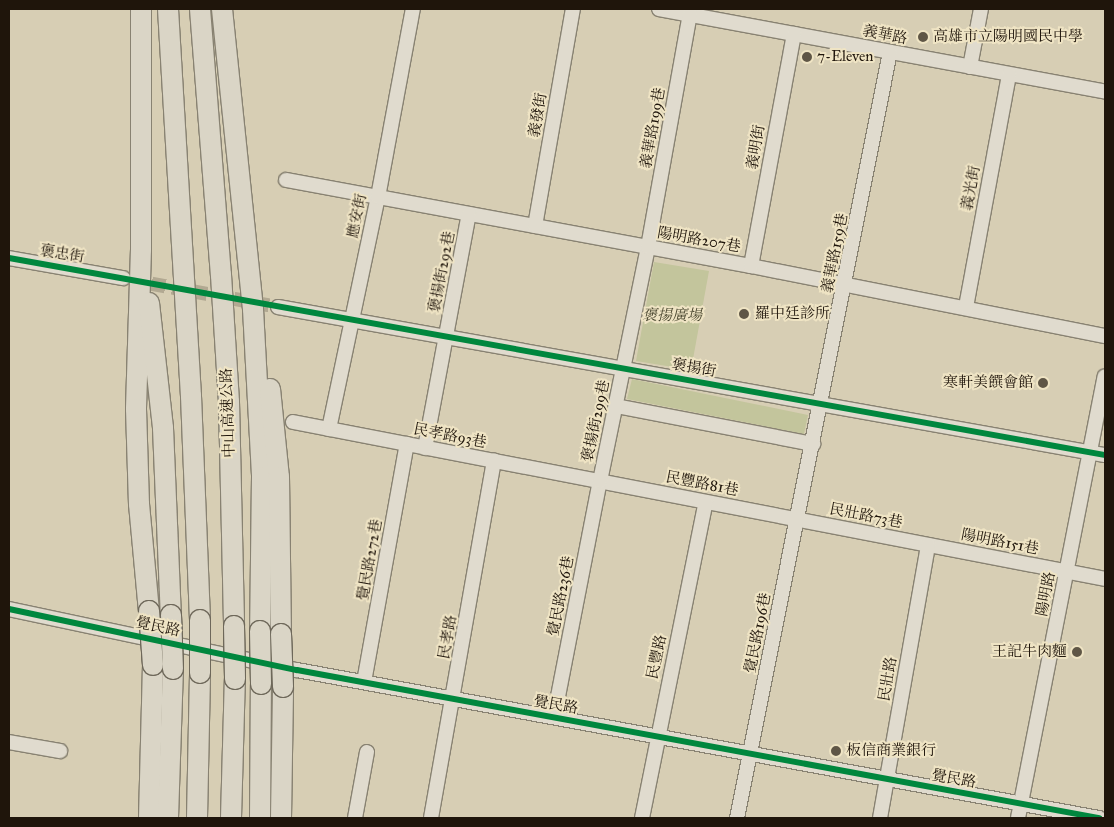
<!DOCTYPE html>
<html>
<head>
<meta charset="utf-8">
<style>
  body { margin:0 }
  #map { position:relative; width:1114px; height:827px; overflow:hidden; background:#d7ceb4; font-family:"IM FELL Great Primer","Noto Serif TC",serif }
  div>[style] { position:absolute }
  .green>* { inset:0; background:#c3c59c }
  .minor-tunnel>* { height:14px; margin-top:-7px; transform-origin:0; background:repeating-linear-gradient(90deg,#b2a992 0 14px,transparent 0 21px) }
  .roads { filter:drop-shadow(1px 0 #888272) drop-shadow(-1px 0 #888272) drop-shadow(0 1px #888272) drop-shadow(0 -1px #888272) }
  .minor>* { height:14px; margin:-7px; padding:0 7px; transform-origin:7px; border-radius:7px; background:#e0dbce }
  .highway>* { height:20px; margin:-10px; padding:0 10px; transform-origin:10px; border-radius:10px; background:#dad5c6 }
  .bridges { filter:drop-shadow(1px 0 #6e685a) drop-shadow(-1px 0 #6e685a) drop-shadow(0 1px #6e685a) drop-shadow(0 -1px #6e685a) }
  .highway-bridge>* { height:20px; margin:-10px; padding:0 10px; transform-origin:10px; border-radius:10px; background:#dad5c6 }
  .cycleway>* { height:6px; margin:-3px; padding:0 3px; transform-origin:3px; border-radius:3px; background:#00873e }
  .dots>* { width:14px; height:14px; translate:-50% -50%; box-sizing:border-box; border:2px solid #efe4c4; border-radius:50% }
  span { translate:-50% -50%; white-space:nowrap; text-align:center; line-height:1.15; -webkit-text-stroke:4px #efe4c4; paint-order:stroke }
  .street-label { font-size:15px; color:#1f150b }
  .poi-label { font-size:15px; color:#1f150b }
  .left { translate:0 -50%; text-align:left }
  .right { translate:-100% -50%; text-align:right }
  .park-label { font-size:15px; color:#4b4831; font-style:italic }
  .frame { position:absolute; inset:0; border:10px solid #1f150b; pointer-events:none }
</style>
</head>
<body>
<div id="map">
  <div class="green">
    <i style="clip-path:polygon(654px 262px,709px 271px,691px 370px,636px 361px)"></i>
    <i style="clip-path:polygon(632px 379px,808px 415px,804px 434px,627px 399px)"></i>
  </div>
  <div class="minor-tunnel">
    <i style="left:131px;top:280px;width:149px;rotate:10.4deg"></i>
  </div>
  <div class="roads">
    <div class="minor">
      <i style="left:659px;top:9px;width:454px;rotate:10.5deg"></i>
      <i style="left:970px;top:67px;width:59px;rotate:-79.3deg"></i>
      <i style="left:286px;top:180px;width:473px;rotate:10.5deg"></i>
      <i style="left:751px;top:266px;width:361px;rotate:11.2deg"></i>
      <i style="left:535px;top:226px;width:220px;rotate:-80.1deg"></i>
      <i style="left:9px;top:258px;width:116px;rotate:10deg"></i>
      <i style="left:751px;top:266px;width:236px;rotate:-79.5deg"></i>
      <i style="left:278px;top:307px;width:840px;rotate:10.15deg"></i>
      <i style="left:966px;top:307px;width:236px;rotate:-79.5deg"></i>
      <i style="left:616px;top:406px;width:201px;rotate:10.9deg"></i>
      <i style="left:293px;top:422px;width:827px;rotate:10.94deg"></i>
      <i style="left:329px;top:429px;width:237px;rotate:-78.1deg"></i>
      <i style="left:378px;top:197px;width:191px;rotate:-79.5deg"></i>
      <i style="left:425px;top:448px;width:238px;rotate:-79.4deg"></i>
      <i style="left:9px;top:609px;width:294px;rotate:12deg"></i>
      <i style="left:297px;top:670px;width:816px;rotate:10.46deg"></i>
      <i style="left:364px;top:682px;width:242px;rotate:-79.8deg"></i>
      <i style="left:554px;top:717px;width:240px;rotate:-79deg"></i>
      <i style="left:600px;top:481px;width:239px;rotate:-78.4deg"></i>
      <i style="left:648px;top:247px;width:237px;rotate:-79.8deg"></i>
      <i style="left:9px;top:742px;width:52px;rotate:10deg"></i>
      <i style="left:355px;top:818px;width:67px;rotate:-79.7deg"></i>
      <i style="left:431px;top:818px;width:363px;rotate:-80deg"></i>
      <i style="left:642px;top:818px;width:322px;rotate:-78.6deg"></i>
      <i style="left:737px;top:818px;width:781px;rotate:-78.7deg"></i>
      <i style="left:880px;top:818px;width:277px;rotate:-80deg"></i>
      <i style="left:1018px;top:818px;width:450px;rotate:-78.9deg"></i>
    </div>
    <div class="highway">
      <i style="left:141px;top:9px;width:240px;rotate:90deg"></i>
      <i style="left:141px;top:249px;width:160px;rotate:91.8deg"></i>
      <i style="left:136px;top:409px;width:95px;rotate:88.2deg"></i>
      <i style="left:139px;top:504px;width:107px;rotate:84.7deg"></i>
      <i style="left:168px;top:9px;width:388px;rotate:86.6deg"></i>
      <i style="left:191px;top:396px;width:224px;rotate:87.7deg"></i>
      <i style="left:200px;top:9px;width:267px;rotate:85.5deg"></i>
      <i style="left:221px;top:275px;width:127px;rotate:86.4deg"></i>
      <i style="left:229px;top:402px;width:224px;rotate:88.7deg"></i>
      <i style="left:222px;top:9px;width:302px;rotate:84.1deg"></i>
      <i style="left:253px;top:309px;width:168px;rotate:86.9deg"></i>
      <i style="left:262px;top:477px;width:154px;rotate:90.7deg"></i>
      <i style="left:149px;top:303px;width:126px;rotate:83.6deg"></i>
      <i style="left:163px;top:428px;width:187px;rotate:87.6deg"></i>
      <i style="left:270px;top:389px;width:88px;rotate:84.2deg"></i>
      <i style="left:279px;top:477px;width:157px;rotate:89.3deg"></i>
      <i style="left:149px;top:818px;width:153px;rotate:-88.5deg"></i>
      <i style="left:168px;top:818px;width:149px;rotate:-88.1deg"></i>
      <i style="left:197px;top:818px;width:145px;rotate:-88.8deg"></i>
      <i style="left:231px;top:818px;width:139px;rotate:-88.4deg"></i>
      <i style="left:260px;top:818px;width:134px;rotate:-89.6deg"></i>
      <i style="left:281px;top:818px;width:131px;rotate:-89.1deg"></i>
    </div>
  </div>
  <div class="bridges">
    <div class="highway-bridge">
      <i style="left:149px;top:611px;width:54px;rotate:85.8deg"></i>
      <i style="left:171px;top:615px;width:54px;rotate:87.9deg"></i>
      <i style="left:200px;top:620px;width:53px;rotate:90deg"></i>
      <i style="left:234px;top:626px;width:53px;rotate:88.9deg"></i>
      <i style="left:260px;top:631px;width:53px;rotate:88.9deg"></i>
      <i style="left:281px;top:634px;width:53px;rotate:87.8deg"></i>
    </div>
  </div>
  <div class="cycleway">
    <i style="left:9px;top:258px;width:1114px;rotate:10.19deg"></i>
    <i style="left:9px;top:609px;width:294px;rotate:12deg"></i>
    <i style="left:297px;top:670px;width:816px;rotate:10.46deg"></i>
  </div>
  <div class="dots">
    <i style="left:923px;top:37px;background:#5f5646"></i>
    <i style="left:807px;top:57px;background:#5f5646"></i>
    <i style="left:744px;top:314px;background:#5f5646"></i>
    <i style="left:1043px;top:383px;background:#5f5646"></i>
    <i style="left:1077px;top:652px;background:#5f5646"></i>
    <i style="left:836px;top:751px;background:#5f5646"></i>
  </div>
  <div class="street-label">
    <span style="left:885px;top:35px;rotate:11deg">義華路</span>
    <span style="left:538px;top:115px;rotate:-80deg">義發街</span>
    <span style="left:653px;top:128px;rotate:-80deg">義華路199巷</span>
    <span style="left:756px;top:147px;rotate:-80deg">義明街</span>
    <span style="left:971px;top:188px;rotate:-79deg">義光街</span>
    <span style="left:357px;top:216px;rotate:-78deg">應安街</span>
    <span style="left:699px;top:240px;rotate:10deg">陽明路207巷</span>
    <span style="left:835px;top:253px;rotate:-79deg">義華路159巷</span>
    <span style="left:62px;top:254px;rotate:9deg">褒忠街</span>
    <span style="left:442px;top:272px;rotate:-79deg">褒揚街292巷</span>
    <span style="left:694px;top:368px;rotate:10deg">褒揚街</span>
    <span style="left:228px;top:413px;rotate:-92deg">中山高速公路</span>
    <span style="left:596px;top:421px;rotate:-78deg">褒揚街299巷</span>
    <span style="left:450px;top:436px;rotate:11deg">民孝路93巷</span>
    <span style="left:702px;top:484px;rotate:11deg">民豐路81巷</span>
    <span style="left:866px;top:516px;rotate:11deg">民壯路73巷</span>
    <span style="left:1000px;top:542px;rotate:11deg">陽明路151巷</span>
    <span style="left:370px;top:560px;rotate:-80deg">覺民路272巷</span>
    <span style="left:1046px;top:594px;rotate:-79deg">陽明路</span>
    <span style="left:561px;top:596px;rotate:-79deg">覺民路236巷</span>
    <span style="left:158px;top:627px;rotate:12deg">覺民路</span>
    <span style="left:758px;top:633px;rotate:-79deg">覺民路196巷</span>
    <span style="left:448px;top:637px;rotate:-80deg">民孝路</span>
    <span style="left:657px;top:657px;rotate:-78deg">民豐路</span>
    <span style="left:888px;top:679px;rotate:-80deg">民壯路</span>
    <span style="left:556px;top:705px;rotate:10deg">覺民路</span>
    <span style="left:954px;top:779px;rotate:10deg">覺民路</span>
  </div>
  <div class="poi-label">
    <span class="left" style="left:933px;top:37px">高雄市立陽明國民中學</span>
    <span class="left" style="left:817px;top:57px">7-Eleven</span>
    <span class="left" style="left:755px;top:314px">羅中廷診所</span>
    <span class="right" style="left:1033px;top:383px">寒軒美饌會館</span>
    <span class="right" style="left:1067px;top:652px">王記牛肉麵</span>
    <span class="left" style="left:846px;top:751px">板信商業銀行</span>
  </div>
  <div class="park-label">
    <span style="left:672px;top:316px">褒揚廣場</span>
  </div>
  <div class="frame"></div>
</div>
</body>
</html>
